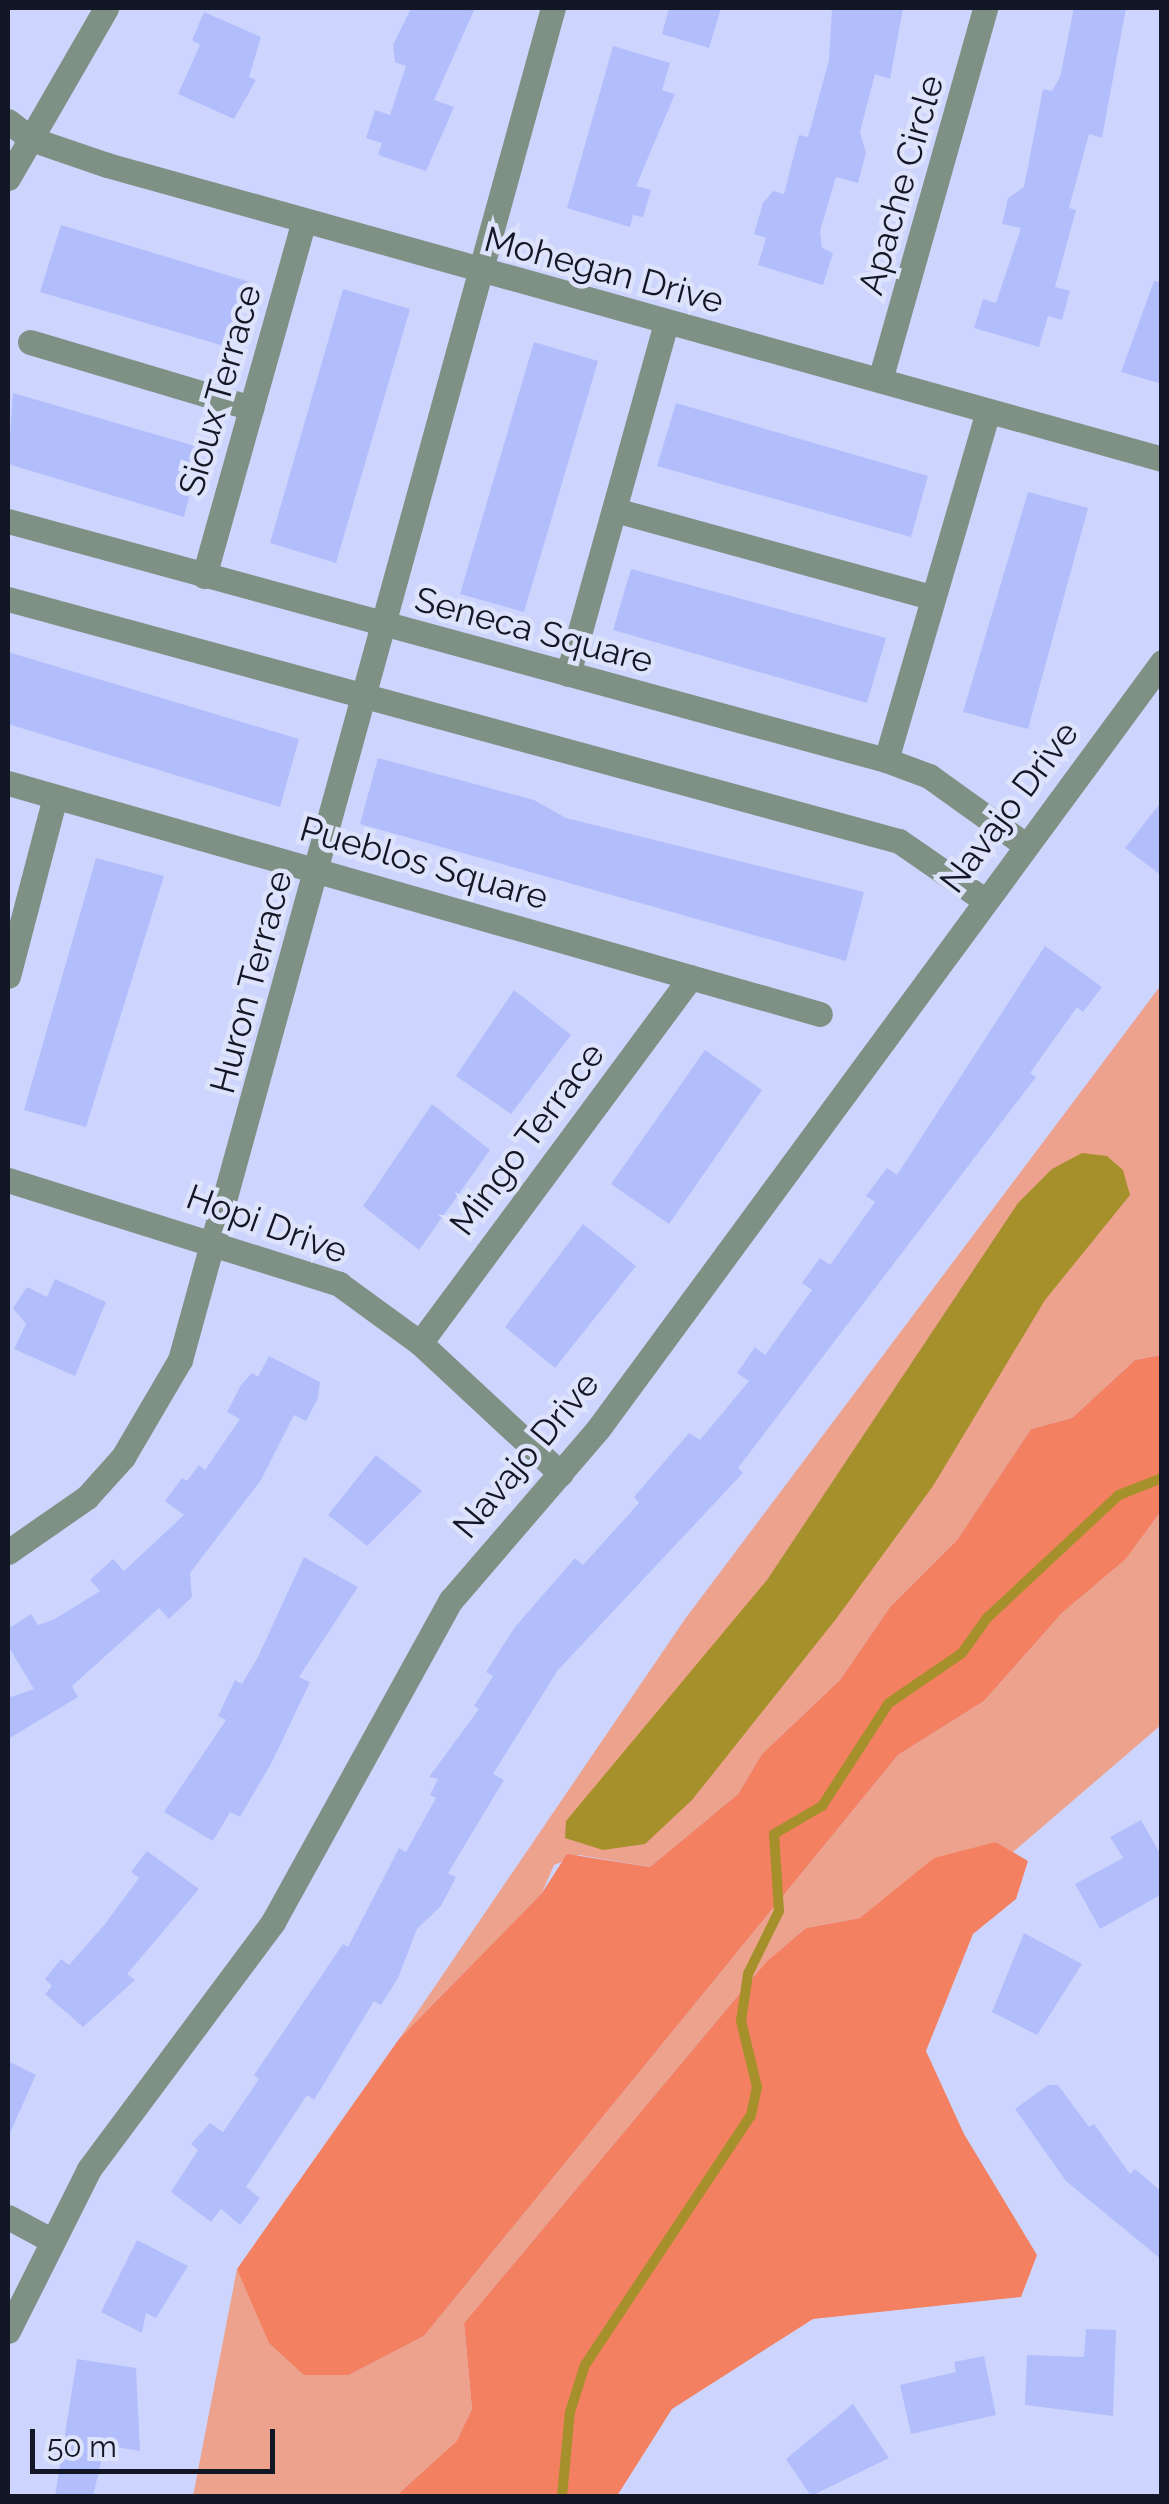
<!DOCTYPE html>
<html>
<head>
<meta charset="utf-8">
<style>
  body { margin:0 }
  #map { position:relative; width:1169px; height:2504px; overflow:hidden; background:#cdd5fe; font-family:Raleway,sans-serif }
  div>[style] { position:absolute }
  .green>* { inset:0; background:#eda28e }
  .forest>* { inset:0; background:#f38061 }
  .water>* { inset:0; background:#a6902c }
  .stream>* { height:10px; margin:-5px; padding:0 5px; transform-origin:5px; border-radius:5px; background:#a6902c }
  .building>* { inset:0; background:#b2befc }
  .minor>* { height:25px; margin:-12.5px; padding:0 12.5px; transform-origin:12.5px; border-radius:12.5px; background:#7f9084 }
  span { translate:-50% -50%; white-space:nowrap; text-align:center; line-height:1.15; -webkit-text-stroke:9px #dee3fc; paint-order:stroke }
  .street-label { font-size:35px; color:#131624 }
  .frame { position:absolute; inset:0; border:10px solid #131624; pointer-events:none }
  .scale { position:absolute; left:30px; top:2429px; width:245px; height:45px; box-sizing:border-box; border:5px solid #131624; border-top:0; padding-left:12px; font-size:30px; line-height:35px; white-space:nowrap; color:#131624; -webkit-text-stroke:8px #dee3fc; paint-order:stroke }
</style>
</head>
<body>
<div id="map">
  <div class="green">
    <i style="clip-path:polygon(1161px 985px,1161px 1355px,1135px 1360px,1072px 1418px,1031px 1429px,957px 1540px,890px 1607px,840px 1680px,762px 1754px,738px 1794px,650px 1867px,579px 1855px,554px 1865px,542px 1893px,399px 2039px,685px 1619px)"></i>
    <i style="clip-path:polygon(1161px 1511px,1161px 1725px,1013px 1852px,996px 1842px,860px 1918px,806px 1928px,767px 1961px,464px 2323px,472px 2409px,458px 2441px,396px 2496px,193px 2496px,237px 2269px,254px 2301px,349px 2375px,424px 2336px,898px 1755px,984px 1701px,1062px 1613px,1126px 1559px)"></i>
  </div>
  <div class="forest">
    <i style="clip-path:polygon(1161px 1355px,1161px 1511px,1126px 1559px,1062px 1613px,984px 1701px,898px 1755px,424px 2336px,349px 2375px,304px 2375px,269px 2343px,237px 2269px,399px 2039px,542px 1893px,567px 1854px,650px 1867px,738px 1794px,762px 1754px,840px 1680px,890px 1607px,957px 1540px,1031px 1429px,1072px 1418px,1135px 1360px)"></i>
    <i style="clip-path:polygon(996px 1842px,1028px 1861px,1016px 1899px,973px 1934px,926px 2051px,964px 2134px,1037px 2255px,1021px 2297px,813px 2319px,672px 2409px,617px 2496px,396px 2496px,457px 2441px,472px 2409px,464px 2323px,767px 1961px,806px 1928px,860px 1918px,934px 1858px)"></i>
  </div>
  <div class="water">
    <i style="clip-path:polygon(1082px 1153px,1107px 1156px,1123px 1170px,1130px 1195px,1045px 1300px,933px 1486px,836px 1619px,692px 1800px,645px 1844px,603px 1850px,565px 1838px,566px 1821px,767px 1580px,1018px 1203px,1052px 1169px)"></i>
  </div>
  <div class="stream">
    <i style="left:562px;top:2496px;width:84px;rotate:-84.6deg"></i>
    <i style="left:570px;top:2412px;width:49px;rotate:-72.3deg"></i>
    <i style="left:585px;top:2365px;width:300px;rotate:-56.4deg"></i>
    <i style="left:751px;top:2115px;width:29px;rotate:-78deg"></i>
    <i style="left:757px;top:2087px;width:68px;rotate:-103.6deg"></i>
    <i style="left:741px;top:2021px;width:48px;rotate:-81.5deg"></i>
    <i style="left:748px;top:1974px;width:70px;rotate:-63.8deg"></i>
    <i style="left:779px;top:1911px;width:77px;rotate:-93.7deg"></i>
    <i style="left:774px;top:1834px;width:56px;rotate:-30.3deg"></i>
    <i style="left:822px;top:1806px;width:123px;rotate:-57deg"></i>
    <i style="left:889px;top:1703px;width:88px;rotate:-34.4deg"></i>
    <i style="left:962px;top:1653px;width:43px;rotate:-54.5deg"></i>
    <i style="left:987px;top:1618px;width:180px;rotate:-43deg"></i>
    <i style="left:1119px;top:1495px;width:46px;rotate:-21.6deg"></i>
  </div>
  <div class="building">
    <i style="clip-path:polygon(411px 8px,475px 8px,434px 100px,454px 107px,426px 171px,378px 155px,382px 143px,366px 138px,375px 110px,390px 115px,406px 66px,395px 62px,393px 45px)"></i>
    <i style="clip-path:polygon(669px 8px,721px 8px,709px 48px,662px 34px)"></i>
    <i style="clip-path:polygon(832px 8px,903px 8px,890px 79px,875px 74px,860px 132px,866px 153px,858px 183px,836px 177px,820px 231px,822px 248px,833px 253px,823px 285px,758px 265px,766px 238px,754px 234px,763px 203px,773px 191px,784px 194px,799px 135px,808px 137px,829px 60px)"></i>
    <i style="clip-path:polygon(1074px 8px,1126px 8px,1102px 138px,1089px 134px,1069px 208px,1076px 210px,1055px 287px,1070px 291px,1062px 320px,1048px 316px,1039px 347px,974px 328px,983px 299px,996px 303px,1021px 228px,1002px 224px,1008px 198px,1024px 187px,1043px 89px,1052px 91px,1060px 77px)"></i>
    <i style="clip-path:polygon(204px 12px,261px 37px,249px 77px,256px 80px,234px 119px,178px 94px,200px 45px,192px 40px)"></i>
    <i style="clip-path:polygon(613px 46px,670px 63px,662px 90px,675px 94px,636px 186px,651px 190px,643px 217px,633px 215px,630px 227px,567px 208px)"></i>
    <i style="clip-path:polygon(61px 225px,250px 282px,231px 348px,40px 292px)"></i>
    <i style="clip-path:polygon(1154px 281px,1162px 282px,1162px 384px,1121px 372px)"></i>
    <i style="clip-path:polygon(343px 289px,410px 309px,336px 563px,270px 543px)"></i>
    <i style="clip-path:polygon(534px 342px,598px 361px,524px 612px,460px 594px)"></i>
    <i style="clip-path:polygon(13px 393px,202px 448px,184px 517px,8px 464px)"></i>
    <i style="clip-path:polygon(676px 403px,928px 476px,911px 537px,657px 466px)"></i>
    <i style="clip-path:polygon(1028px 492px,1088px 508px,1028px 729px,963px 712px)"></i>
    <i style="clip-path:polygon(631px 569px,886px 638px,867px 703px,613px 630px)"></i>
    <i style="clip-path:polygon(8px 652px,299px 739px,280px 807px,8px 724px)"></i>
    <i style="clip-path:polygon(378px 758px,534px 800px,566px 818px,864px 892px,846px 961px,360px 824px)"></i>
    <i style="clip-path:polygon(1162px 801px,1162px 876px,1125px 848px)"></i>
    <i style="clip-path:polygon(96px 858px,164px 876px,86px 1127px,24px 1110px)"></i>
    <i style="clip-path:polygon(1045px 946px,1102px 987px,1083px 1012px,1077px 1007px,1030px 1073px,1036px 1077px,738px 1468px,743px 1473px,558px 1670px,493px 1774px,504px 1780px,448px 1873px,456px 1877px,441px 1906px,417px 1929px,398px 1978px,381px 2005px,374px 2001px,314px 2100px,307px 2095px,246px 2187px,260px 2198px,240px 2225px,221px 2209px,211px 2222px,171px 2192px,198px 2150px,191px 2144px,210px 2123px,223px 2132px,259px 2079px,254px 2075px,343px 1944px,348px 1947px,399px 1848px,406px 1852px,436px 1798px,430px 1795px,438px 1779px,429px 1777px,479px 1709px,474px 1706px,493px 1676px,486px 1672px,515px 1627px,575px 1558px,583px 1565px,639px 1503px,634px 1497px,689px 1433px,700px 1440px,749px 1381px,737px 1373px,755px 1347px,765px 1355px,812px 1290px,802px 1283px,820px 1258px,830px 1265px,875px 1202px,866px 1196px,887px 1168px,897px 1175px)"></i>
    <i style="clip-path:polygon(514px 990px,571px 1035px,511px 1114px,456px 1076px)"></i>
    <i style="clip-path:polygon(705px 1050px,762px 1090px,669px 1224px,611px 1184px)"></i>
    <i style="clip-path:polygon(432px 1104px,490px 1150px,419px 1250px,363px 1206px)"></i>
    <i style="clip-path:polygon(583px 1224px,636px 1266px,555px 1368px,505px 1327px)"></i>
    <i style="clip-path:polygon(55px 1279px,106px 1302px,75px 1376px,14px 1349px,26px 1324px,13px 1308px,27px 1287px,47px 1297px)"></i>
    <i style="clip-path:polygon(269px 1356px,320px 1382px,318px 1398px,306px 1421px,294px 1415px,261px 1480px,190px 1573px,192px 1597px,169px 1619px,159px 1608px,72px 1686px,78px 1697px,8px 1739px,8px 1698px,34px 1689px,8px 1646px,8px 1629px,31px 1614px,38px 1625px,53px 1620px,100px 1591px,90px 1580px,113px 1559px,124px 1571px,184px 1515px,165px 1501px,182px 1478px,187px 1481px,199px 1465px,205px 1470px,240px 1419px,227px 1412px,241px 1385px,252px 1373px,258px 1377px)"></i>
    <i style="clip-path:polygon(376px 1455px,422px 1491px,367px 1546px,328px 1515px)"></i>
    <i style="clip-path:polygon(304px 1557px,358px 1587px,299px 1677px,310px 1682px,272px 1762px,240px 1817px,230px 1812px,213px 1841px,164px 1812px,226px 1720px,218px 1716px,235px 1680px,242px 1684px,258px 1657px)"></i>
    <i style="clip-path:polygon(1141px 1820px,1162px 1857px,1162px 1894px,1100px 1929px,1075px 1884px,1123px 1858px,1110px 1837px)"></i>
    <i style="clip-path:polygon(147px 1851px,199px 1889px,127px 1974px,135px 1980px,83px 2027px,45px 1994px,52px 1986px,45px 1979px,61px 1959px,69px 1965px,105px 1924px,139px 1878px,131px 1872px)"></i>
    <i style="clip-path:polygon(1024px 1933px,1082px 1964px,1037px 2035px,992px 2012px)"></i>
    <i style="clip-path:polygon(8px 2061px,36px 2075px,8px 2137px)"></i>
    <i style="clip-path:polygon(1048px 2085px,1058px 2085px,1089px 2127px,1094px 2124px,1130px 2174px,1135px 2169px,1162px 2192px,1162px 2260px,1066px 2181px,1015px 2109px)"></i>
    <i style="clip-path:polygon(137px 2240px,188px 2266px,156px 2318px,146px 2313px,142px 2333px,101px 2312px)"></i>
    <i style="clip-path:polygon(1086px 2329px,1116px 2330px,1113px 2416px,1025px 2405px,1027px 2355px,1084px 2357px)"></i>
    <i style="clip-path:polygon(984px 2356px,996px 2415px,911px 2434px,900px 2385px,956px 2372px,954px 2362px)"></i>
    <i style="clip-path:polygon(77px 2359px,136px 2368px,140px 2451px,105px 2445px,93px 2496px,55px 2496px)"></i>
    <i style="clip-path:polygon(853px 2404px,889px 2458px,811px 2496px,786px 2459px)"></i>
  </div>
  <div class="minor">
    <i style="left:8px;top:121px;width:29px;rotate:38deg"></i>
    <i style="left:31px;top:139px;width:80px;rotate:18.9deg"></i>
    <i style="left:107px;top:165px;width:1095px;rotate:15.57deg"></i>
    <i style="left:8px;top:178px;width:196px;rotate:-60deg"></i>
    <i style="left:30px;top:342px;width:231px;rotate:16.6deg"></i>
    <i style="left:880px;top:380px;width:387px;rotate:-74.2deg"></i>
    <i style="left:615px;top:510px;width:328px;rotate:15.4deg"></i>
    <i style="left:8px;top:521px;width:910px;rotate:15.23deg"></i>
    <i style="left:886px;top:760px;width:46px;rotate:20.4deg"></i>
    <i style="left:929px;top:776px;width:117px;rotate:35.6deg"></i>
    <i style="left:204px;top:576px;width:367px;rotate:-74.3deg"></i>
    <i style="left:8px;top:599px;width:923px;rotate:15.2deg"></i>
    <i style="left:899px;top:841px;width:102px;rotate:34.6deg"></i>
    <i style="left:568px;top:674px;width:363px;rotate:-74.4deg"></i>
    <i style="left:886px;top:760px;width:360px;rotate:-73.7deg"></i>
    <i style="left:8px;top:783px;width:844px;rotate:15.88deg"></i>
    <i style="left:8px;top:976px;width:185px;rotate:-75.3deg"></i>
    <i style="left:8px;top:1180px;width:347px;rotate:17.4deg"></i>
    <i style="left:339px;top:1284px;width:100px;rotate:36.1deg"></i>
    <i style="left:420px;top:1343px;width:192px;rotate:42.9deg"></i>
    <i style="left:420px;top:1343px;width:455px;rotate:-53.5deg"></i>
    <i style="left:8px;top:1552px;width:96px;rotate:-34.8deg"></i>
    <i style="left:87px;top:1497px;width:54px;rotate:-48deg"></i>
    <i style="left:123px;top:1457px;width:113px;rotate:-59.6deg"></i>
    <i style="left:180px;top:1360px;width:1403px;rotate:-74.58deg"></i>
    <i style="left:8px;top:2217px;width:47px;rotate:28.2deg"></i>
    <i style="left:8px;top:2331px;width:181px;rotate:-63.4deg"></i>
    <i style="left:89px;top:2169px;width:308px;rotate:-53.3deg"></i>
    <i style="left:273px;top:1922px;width:368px;rotate:-61.1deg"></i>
    <i style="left:451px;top:1600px;width:225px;rotate:-49.3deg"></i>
    <i style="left:598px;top:1429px;width:952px;rotate:-53.67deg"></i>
  </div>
  <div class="street-label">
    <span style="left:901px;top:185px;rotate:-74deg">Apache Circle</span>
    <span style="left:604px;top:270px;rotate:15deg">Mohegan Drive</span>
    <span style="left:220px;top:390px;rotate:-74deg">Sioux Terrace</span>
    <span style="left:534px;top:630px;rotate:15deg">Seneca Square</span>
    <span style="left:1009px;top:807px;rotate:-53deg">Navajo Drive</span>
    <span style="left:424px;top:863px;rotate:16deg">Pueblos Square</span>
    <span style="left:251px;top:982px;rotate:-75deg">Huron Terrace</span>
    <span style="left:527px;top:1139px;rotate:-53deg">Mingo Terrace</span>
    <span style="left:267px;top:1224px;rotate:20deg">Hopi Drive</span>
    <span style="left:526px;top:1455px;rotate:-50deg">Navajo Drive</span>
  </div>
  <div class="frame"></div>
  <div class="scale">50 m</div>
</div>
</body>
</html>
